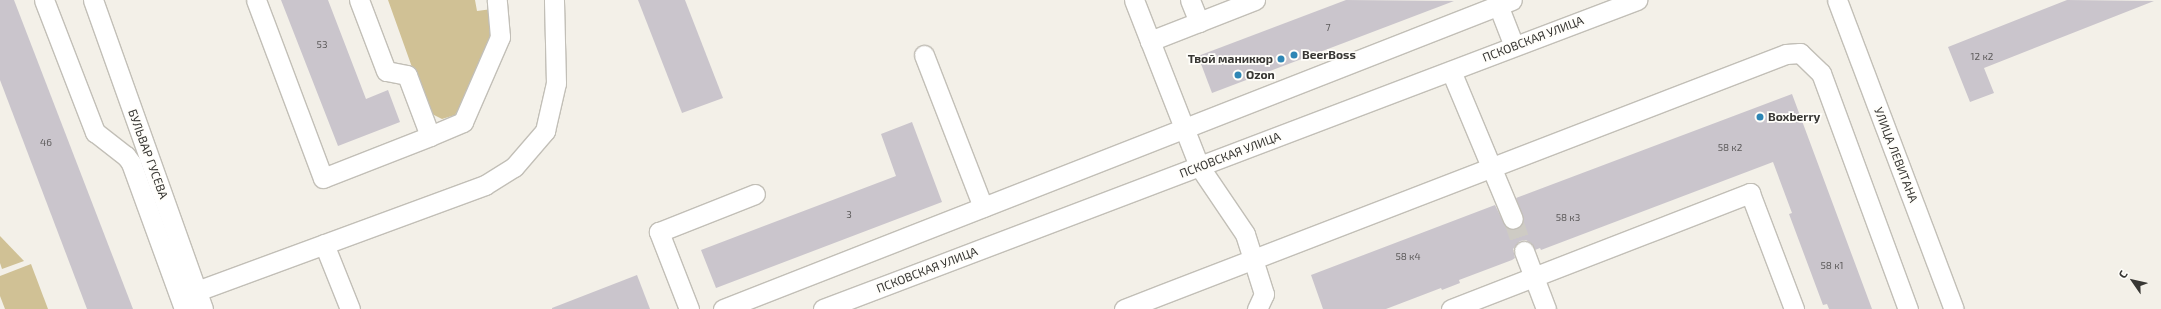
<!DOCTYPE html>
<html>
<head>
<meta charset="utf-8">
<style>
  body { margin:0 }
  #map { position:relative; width:2161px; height:309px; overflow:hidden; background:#f3f0e8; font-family:"Exo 2",sans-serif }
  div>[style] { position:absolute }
  .green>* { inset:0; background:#d0c195 }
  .building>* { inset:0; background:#cac5cc }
  .minor-tunnel>* { height:19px; margin-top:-9.5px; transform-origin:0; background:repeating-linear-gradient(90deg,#cecbc4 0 19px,transparent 0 29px) }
  .roads { filter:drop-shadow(1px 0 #c2bfb7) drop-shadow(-1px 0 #c2bfb7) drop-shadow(0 1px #c2bfb7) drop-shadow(0 -1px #c2bfb7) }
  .minor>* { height:19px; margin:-9.5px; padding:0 9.5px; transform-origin:9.5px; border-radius:9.5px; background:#fff }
  .dots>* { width:11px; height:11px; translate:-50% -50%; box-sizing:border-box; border:2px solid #fffefa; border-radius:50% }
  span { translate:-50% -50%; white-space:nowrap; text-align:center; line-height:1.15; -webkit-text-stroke:3.5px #fffefa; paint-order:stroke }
  .number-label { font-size:10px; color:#5c5a5a }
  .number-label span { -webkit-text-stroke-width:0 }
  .street-label { font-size:12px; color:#383734 }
  .poi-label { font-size:12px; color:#383734; font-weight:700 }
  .left { translate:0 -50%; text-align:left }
  .right { translate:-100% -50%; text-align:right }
  .north { position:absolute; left:2113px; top:261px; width:40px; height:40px; -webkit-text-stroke:3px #fffefa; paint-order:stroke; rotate:304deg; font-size:11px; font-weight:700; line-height:16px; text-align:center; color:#383734 }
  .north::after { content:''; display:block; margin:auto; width:14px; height:18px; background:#383734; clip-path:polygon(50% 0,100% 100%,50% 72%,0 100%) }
</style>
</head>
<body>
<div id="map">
  <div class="green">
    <i style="clip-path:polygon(388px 0,475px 0,477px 11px,492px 9px,493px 37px,463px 102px,455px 115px,442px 119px,428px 112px)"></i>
    <i style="clip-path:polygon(0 236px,24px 261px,2px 269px,0 263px)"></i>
    <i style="clip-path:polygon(31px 264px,48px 309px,5px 309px,0 296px,0 276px)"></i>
  </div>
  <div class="building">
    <i style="clip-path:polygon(0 0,14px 0,133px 309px,87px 309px,0 80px)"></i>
    <i style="clip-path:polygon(281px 0,328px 0,366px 99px,388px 90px,400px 122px,338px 146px)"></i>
    <i style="clip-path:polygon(638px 0,685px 0,723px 98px,682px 113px)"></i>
    <i style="clip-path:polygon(1346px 0,1454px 1px,1212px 93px,1198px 56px)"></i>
    <i style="clip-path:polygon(2067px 0,2154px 1px,1984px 68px,1994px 93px,1970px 102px,1948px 47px)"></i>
    <i style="clip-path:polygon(1792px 94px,1872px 309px,1829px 309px,1827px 304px,1823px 305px,1789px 214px,1792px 213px,1773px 162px,1541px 250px,1540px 248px,1535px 250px,1531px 243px,1526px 240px,1520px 241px,1513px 249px,1515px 258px,1512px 260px,1459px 280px,1460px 283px,1442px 290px,1441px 288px,1386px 309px,1323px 309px,1311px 275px,1495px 205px,1506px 227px,1517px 229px,1521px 226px,1524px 220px,1516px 198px)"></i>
    <i style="clip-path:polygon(912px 122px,942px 202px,716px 288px,701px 250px,896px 176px,881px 134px)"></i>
    <i style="clip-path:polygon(637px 275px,650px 309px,552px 309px,552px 308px)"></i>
  </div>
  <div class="minor-tunnel">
    <i style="left:1513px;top:219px;width:34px;rotate:71deg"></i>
  </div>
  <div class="roads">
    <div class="minor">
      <i style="left:44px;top:0;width:142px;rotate:68.9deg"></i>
      <i style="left:95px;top:132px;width:39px;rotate:38deg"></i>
      <i style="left:126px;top:156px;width:9px;rotate:54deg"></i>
      <i style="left:131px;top:163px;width:155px;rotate:70deg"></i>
      <i style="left:93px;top:0;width:328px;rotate:70.4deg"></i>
      <i style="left:256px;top:0;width:190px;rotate:69.4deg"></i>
      <i style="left:323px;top:178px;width:115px;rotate:-21.4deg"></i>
      <i style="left:430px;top:136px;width:65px;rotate:-110.7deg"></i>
      <i style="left:407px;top:75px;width:21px;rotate:-169deg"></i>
      <i style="left:386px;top:71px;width:76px;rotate:-110.8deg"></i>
      <i style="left:1134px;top:0;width:44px;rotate:68.7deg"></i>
      <i style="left:1190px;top:0;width:24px;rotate:68deg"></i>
      <i style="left:1255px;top:0;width:113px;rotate:158.7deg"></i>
      <i style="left:1150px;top:41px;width:134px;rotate:68.6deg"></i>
      <i style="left:1199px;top:166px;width:82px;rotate:55.9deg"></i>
      <i style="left:1245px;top:234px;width:63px;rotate:72.4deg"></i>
      <i style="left:1264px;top:294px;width:17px;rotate:115deg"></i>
      <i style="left:1837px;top:0;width:330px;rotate:69.3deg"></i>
      <i style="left:1498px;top:5px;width:44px;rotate:68.7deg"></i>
      <i style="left:924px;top:55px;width:163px;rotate:68.8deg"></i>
      <i style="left:1451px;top:71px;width:160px;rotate:67.3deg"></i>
      <i style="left:430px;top:136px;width:36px;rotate:-23deg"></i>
      <i style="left:463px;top:122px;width:93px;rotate:-66.5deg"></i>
      <i style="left:500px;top:37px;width:37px;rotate:-95deg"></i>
      <i style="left:324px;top:244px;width:70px;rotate:68.2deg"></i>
      <i style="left:1524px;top:251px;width:62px;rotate:69.2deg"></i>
      <i style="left:197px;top:291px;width:307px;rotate:-20.2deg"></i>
      <i style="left:485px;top:185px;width:34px;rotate:-32deg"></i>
      <i style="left:514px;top:167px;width:48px;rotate:-49.3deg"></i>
      <i style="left:545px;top:131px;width:49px;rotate:-77.1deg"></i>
      <i style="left:556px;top:83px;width:83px;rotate:-91.4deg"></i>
      <i style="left:689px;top:309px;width:83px;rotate:-111.3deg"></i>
      <i style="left:659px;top:232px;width:103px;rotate:-21.6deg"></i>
      <i style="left:723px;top:309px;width:847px;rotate:-21.39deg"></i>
      <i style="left:823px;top:309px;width:871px;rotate:-20.79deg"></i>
      <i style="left:1124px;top:309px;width:709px;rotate:-21.07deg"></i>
      <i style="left:1786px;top:54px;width:14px;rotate:-4deg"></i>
      <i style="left:1800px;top:53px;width:29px;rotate:44deg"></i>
      <i style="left:1821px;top:73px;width:252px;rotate:69.8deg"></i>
      <i style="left:1451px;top:309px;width:321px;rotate:-21.2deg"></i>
      <i style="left:1750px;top:193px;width:124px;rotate:69.2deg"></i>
    </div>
  </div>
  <div class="dots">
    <i style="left:1294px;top:55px;background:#2e86b5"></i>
    <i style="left:1281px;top:59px;background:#2e86b5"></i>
    <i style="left:1238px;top:75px;background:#2e86b5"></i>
    <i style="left:1760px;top:117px;background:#2e86b5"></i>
  </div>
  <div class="number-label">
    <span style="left:1328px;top:28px">7</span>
    <span style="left:322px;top:45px">53</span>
    <span style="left:1982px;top:57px">12 к2</span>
    <span style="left:46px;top:143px">46</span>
    <span style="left:1730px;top:148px">58 к2</span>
    <span style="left:849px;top:215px">3</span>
    <span style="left:1568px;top:218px">58 к3</span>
    <span style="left:1408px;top:257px">58 к4</span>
    <span style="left:1832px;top:266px">58 к1</span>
  </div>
  <div class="street-label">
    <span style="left:1533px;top:39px;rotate:-21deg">ПСКОВСКАЯ УЛИЦА</span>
    <span style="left:148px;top:154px;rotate:70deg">БУЛЬВАР ГУСЕВА</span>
    <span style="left:1230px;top:155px;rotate:-21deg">ПСКОВСКАЯ УЛИЦА</span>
    <span style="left:1896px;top:155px;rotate:69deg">УЛИЦА ЛЕВИТАНА</span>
    <span style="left:927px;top:270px;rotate:-21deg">ПСКОВСКАЯ УЛИЦА</span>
  </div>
  <div class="poi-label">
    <span class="left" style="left:1302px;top:55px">BeerBoss</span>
    <span class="right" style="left:1273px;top:59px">Твой маникюр</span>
    <span class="left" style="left:1246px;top:75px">Ozon</span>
    <span class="left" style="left:1768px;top:117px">Boxberry</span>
  </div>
  <div class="north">С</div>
</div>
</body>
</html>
